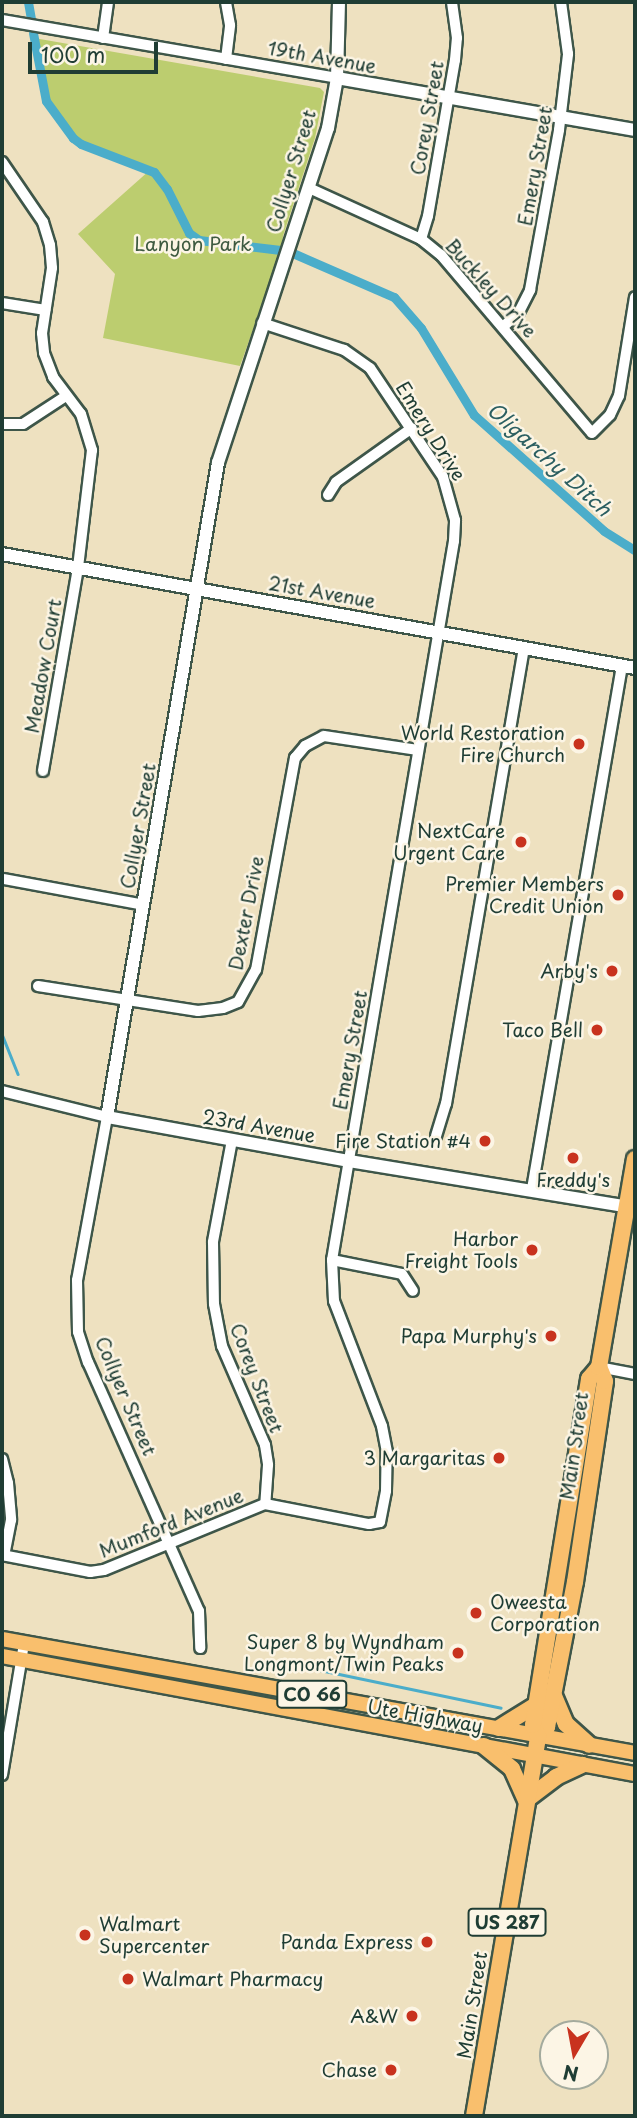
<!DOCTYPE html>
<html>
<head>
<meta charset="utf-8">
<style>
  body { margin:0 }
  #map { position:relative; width:637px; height:2118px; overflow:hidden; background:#eee1c0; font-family:"Playpen Sans",sans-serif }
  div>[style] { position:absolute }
  .green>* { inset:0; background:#bccd6f }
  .stream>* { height:2.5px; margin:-1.25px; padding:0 1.25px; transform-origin:1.25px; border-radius:1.25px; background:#4badca }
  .canal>* { height:9px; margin:-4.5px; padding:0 4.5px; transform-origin:4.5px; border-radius:4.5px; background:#4badca }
  .roads { filter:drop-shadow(2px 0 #3e5649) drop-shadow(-2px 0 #3e5649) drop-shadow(0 2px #3e5649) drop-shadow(0 -2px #3e5649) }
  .minor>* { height:10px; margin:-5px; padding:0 5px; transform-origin:5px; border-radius:5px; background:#fff }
  .tertiary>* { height:12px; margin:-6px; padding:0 6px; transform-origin:6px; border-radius:6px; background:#fff }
  .primary>* { height:14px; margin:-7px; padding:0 7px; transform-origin:7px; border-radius:7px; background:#f9bf6d }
  .trunk>* { height:16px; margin:-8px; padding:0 8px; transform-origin:8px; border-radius:8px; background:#f9bf6d }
  .dots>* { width:19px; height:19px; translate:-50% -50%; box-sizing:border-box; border:4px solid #fcf5e5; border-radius:50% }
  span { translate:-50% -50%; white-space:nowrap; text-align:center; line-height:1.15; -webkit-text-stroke:5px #fcf5e5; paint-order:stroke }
  .shield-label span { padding:2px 5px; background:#fcf5e5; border:2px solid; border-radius:5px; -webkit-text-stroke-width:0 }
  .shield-label { font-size:18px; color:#1f3d34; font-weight:700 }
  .street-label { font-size:19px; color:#1f3d34 }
  .park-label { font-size:19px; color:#3e5a40 }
  .poi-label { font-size:19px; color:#1f3d34 }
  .right { translate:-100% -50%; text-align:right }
  .left { translate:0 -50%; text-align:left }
  .water-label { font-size:21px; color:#2c5f61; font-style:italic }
  .frame { position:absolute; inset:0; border:4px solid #1f3d34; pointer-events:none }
  .north { position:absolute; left:539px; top:2020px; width:70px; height:70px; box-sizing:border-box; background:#fcf5e5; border:2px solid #a4ab9e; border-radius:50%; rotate:190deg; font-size:19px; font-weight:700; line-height:28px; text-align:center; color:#1f3d34 }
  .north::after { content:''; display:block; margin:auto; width:24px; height:32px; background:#c8321e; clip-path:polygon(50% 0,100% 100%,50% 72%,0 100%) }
  .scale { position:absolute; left:28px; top:42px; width:130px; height:32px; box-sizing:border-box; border:4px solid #1f3d34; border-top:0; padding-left:9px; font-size:21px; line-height:24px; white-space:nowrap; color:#1f3d34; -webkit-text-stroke:5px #fcf5e5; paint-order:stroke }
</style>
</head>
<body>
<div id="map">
  <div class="green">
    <i style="clip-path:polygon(34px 38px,320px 88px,324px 92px,315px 138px,283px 236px,282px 249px,240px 366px,103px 338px,115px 274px,78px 234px,150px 170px,81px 144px,61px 126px,46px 101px)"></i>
  </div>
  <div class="stream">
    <i style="left:2px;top:1034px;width:43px;rotate:68.2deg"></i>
    <i style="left:296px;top:1665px;width:209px;rotate:11.8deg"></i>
  </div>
  <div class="canal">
    <i style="left:28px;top:2px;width:17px;rotate:80deg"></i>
    <i style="left:33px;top:33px;width:69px;rotate:79.2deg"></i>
    <i style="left:46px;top:101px;width:46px;rotate:53.9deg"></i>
    <i style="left:73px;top:138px;width:10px;rotate:37deg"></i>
    <i style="left:81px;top:144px;width:78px;rotate:21deg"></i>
    <i style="left:154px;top:172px;width:21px;rotate:53deg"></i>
    <i style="left:167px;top:189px;width:49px;rotate:63.4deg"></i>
    <i style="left:189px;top:233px;width:12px;rotate:35deg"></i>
    <i style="left:199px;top:240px;width:82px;rotate:7deg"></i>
    <i style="left:295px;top:254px;width:108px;rotate:23.5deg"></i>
    <i style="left:394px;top:297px;width:41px;rotate:48.9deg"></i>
    <i style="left:421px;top:328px;width:102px;rotate:58.7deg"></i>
    <i style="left:474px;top:415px;width:174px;rotate:41.7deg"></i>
    <i style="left:604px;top:531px;width:36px;rotate:32deg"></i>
  </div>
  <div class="roads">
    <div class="minor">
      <i style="left:2px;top:20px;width:340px;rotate:9.8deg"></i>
      <i style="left:103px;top:38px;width:36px;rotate:-82deg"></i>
      <i style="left:226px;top:59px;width:34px;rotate:-83deg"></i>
      <i style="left:230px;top:25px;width:23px;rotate:-100deg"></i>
      <i style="left:2px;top:162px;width:73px;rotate:55.7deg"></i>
      <i style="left:43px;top:222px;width:24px;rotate:73deg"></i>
      <i style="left:50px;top:245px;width:23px;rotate:85deg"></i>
      <i style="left:52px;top:268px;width:66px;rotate:98.7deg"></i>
      <i style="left:42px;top:333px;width:20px;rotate:84deg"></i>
      <i style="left:44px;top:353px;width:26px;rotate:69deg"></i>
      <i style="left:53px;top:377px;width:46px;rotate:52.9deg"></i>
      <i style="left:81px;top:414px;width:38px;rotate:73deg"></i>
      <i style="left:92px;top:450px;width:119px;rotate:96.8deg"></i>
      <i style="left:78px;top:568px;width:206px;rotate:99.8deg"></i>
      <i style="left:309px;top:188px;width:123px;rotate:24.5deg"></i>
      <i style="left:421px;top:239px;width:26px;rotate:39deg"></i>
      <i style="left:441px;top:255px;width:233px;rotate:49.7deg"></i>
      <i style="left:592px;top:433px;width:25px;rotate:-45deg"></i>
      <i style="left:610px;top:415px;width:21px;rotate:-65deg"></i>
      <i style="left:619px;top:396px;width:100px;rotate:-80.8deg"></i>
      <i style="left:421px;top:239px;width:24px;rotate:-73deg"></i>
      <i style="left:428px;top:216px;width:158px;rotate:-80.2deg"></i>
      <i style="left:455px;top:60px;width:22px;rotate:-85deg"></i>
      <i style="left:457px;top:38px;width:36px;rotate:-98deg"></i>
      <i style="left:2px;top:303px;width:44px;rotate:9.2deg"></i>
      <i style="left:504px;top:326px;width:21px;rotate:-43deg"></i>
      <i style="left:519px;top:312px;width:25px;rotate:-63deg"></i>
      <i style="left:530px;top:290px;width:163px;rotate:-79.7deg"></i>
      <i style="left:559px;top:130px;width:77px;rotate:-83.2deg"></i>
      <i style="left:568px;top:54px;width:52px;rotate:-97.7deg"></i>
      <i style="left:2px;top:424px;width:21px"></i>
      <i style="left:23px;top:424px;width:51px;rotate:-33.1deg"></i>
      <i style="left:328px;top:495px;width:15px;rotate:-58deg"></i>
      <i style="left:336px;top:482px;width:93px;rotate:-35.4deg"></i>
      <i style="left:4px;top:879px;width:142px;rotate:10.5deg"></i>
      <i style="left:38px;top:986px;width:162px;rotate:8.9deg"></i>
      <i style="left:198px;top:1011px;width:25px;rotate:-7deg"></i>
      <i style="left:223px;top:1008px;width:16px;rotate:-22deg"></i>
      <i style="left:238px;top:1002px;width:37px;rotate:-61deg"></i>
      <i style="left:256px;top:970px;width:216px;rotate:-79.6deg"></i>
      <i style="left:295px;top:758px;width:16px;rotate:-50deg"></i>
      <i style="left:305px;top:746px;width:21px;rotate:-28deg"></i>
      <i style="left:324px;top:736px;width:95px;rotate:8.5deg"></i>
      <i style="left:2px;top:1091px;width:108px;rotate:13.9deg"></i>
      <i style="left:107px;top:1117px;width:166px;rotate:100.4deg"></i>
      <i style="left:77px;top:1280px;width:52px;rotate:88.9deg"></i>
      <i style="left:78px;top:1332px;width:32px;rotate:72deg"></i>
      <i style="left:88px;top:1362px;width:273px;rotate:66deg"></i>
      <i style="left:199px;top:1611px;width:37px;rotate:88deg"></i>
      <i style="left:436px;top:1136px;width:34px;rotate:-73deg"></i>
      <i style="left:446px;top:1104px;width:463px;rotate:-80.3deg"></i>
      <i style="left:232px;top:1140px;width:104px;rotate:100.6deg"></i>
      <i style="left:213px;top:1242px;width:62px;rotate:89.1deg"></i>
      <i style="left:214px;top:1304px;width:43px;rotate:79.2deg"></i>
      <i style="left:222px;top:1346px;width:108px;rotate:66.5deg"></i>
      <i style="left:265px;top:1445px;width:20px;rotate:81deg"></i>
      <i style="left:268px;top:1465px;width:39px;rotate:94deg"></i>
      <i style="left:532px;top:1189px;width:531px;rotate:-80.24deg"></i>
      <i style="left:332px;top:1260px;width:71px;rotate:11.3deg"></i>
      <i style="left:402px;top:1274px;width:20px;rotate:57deg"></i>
      <i style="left:599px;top:1367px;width:37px;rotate:11deg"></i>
      <i style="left:2px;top:1459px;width:25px;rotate:76deg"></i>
      <i style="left:8px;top:1483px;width:37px;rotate:85deg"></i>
      <i style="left:11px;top:1520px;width:36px;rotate:101deg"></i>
      <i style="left:2px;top:1555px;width:90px;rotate:10.9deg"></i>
      <i style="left:90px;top:1572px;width:14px;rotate:-8deg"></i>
      <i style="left:104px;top:1570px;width:174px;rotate:-22.3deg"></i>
      <i style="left:265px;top:1504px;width:106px;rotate:10.9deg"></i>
      <i style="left:369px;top:1524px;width:11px;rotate:-10deg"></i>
      <i style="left:380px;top:1522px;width:32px;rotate:-79deg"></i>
      <i style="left:386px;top:1491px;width:39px;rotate:-89deg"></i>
      <i style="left:387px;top:1452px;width:26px;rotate:-101deg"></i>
      <i style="left:382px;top:1426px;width:134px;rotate:-111deg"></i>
      <i style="left:334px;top:1301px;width:41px;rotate:-92.8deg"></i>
      <i style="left:332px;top:1260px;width:729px;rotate:-80.37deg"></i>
      <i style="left:454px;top:541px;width:21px;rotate:-87deg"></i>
      <i style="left:455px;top:520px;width:45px;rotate:-105.6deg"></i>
      <i style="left:443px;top:477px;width:131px;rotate:-123.8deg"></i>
      <i style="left:370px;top:368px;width:32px;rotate:-145deg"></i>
      <i style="left:344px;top:350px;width:86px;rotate:-161.8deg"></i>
      <i style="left:2px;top:1775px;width:134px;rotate:-80.5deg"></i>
    </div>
    <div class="tertiary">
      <i style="left:339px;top:2px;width:76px;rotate:91.5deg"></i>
      <i style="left:337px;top:78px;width:51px;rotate:100.2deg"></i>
      <i style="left:328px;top:128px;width:353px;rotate:108.2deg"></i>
      <i style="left:218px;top:463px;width:663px;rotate:99.63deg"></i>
      <i style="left:107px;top:1117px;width:246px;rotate:10.3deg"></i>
      <i style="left:349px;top:1161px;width:290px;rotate:9.3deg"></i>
      <i style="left:337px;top:78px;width:303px;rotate:9.9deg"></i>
      <i style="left:2px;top:554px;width:643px;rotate:10.21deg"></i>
    </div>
    <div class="primary">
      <i style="left:2px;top:1639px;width:643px;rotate:10.21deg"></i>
      <i style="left:2px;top:1656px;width:644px;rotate:10.56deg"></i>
    </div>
    <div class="trunk">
      <i style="left:554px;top:1696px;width:30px;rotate:67deg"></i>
      <i style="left:566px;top:1724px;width:31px;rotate:42deg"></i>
      <i style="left:499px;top:1728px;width:44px;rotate:-31.9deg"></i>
      <i style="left:538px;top:1736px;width:13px;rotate:-45deg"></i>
      <i style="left:547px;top:1727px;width:148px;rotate:-79.1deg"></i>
      <i style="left:575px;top:1582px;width:203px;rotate:-81.5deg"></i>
      <i style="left:605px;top:1381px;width:15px;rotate:-113deg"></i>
      <i style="left:484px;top:1746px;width:36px;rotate:39deg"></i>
      <i style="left:512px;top:1769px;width:34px;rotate:66deg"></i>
      <i style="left:526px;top:1800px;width:38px;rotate:-37deg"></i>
      <i style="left:556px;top:1777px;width:29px;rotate:-25deg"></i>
      <i style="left:474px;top:2116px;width:385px;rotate:-80.4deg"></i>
      <i style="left:538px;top:1736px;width:12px;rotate:-114deg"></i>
      <i style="left:533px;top:1725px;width:351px;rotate:-80.8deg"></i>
      <i style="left:589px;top:1379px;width:16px;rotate:-50deg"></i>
      <i style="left:599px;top:1367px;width:211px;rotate:-80.2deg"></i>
    </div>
  </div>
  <div class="dots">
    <i style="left:579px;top:744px;background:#c8321e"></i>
    <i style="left:521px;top:842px;background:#c8321e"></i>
    <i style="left:618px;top:895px;background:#c8321e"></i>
    <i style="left:612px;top:971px;background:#c8321e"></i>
    <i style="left:597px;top:1030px;background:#c8321e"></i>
    <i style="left:485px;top:1141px;background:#c8321e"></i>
    <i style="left:573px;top:1158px;background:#c8321e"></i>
    <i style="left:532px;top:1250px;background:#c8321e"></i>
    <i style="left:551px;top:1336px;background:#c8321e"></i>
    <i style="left:499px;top:1458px;background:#c8321e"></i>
    <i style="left:476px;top:1613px;background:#c8321e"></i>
    <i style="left:458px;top:1653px;background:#c8321e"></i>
    <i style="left:85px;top:1935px;background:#c8321e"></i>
    <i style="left:427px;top:1942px;background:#c8321e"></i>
    <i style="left:128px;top:1979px;background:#c8321e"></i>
    <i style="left:412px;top:2016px;background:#c8321e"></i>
    <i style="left:391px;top:2070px;background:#c8321e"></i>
  </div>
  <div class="shield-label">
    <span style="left:312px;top:1694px">CO 66</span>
    <span style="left:507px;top:1922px">US 287</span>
  </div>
  <div class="street-label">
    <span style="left:322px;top:57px;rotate:10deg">19th Avenue</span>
    <span style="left:427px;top:118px;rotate:-80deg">Corey Street</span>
    <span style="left:535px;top:166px;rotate:-80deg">Emery Street</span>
    <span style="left:291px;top:171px;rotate:-73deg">Collyer Street</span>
    <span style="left:491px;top:288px;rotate:48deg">Buckley Drive</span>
    <span style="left:431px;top:431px;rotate:58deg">Emery Drive</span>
    <span style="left:322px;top:592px;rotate:10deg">21st Avenue</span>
    <span style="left:43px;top:666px;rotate:-80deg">Meadow Court</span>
    <span style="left:138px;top:826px;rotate:-80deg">Collyer Street</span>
    <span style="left:246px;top:913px;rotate:-79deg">Dexter Drive</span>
    <span style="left:350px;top:1050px;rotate:-80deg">Emery Street</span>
    <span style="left:259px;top:1126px;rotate:10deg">23rd Avenue</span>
    <span style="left:257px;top:1378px;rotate:69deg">Corey Street</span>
    <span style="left:126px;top:1396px;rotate:67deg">Collyer Street</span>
    <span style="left:574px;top:1446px;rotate:-82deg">Main Street</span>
    <span style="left:171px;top:1523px;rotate:-22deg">Mumford Avenue</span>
    <span style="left:425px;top:1716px;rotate:10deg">Ute Highway</span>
    <span style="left:472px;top:2005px;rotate:-81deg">Main Street</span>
  </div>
  <div class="park-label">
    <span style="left:193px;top:244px">Lanyon Park</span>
  </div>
  <div class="poi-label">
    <span class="right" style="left:565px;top:744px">World Restoration<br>Fire Church</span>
    <span class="right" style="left:505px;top:842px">NextCare<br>Urgent Care</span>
    <span class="right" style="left:604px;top:895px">Premier Members<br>Credit Union</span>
    <span class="right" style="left:598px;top:971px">Arby's</span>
    <span class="right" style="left:583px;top:1030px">Taco Bell</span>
    <span class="right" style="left:471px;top:1141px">Fire Station #4</span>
    <span style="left:573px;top:1180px">Freddy's</span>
    <span class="right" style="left:518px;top:1250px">Harbor<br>Freight Tools</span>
    <span class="right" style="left:537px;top:1336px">Papa Murphy's</span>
    <span class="right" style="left:485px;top:1458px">3 Margaritas</span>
    <span class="left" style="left:490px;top:1613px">Oweesta<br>Corporation</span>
    <span class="right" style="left:444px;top:1653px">Super 8 by Wyndham<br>Longmont/Twin Peaks</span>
    <span class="left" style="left:99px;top:1935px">Walmart<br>Supercenter</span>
    <span class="right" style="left:413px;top:1942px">Panda Express</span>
    <span class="left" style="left:142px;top:1979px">Walmart Pharmacy</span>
    <span class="right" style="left:398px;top:2016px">A&amp;W</span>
    <span class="right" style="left:377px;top:2070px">Chase</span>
  </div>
  <div class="water-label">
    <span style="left:550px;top:458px;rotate:42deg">Oligarchy Ditch</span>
  </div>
  <div class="frame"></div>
  <div class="north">N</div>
  <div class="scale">100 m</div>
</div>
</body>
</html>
